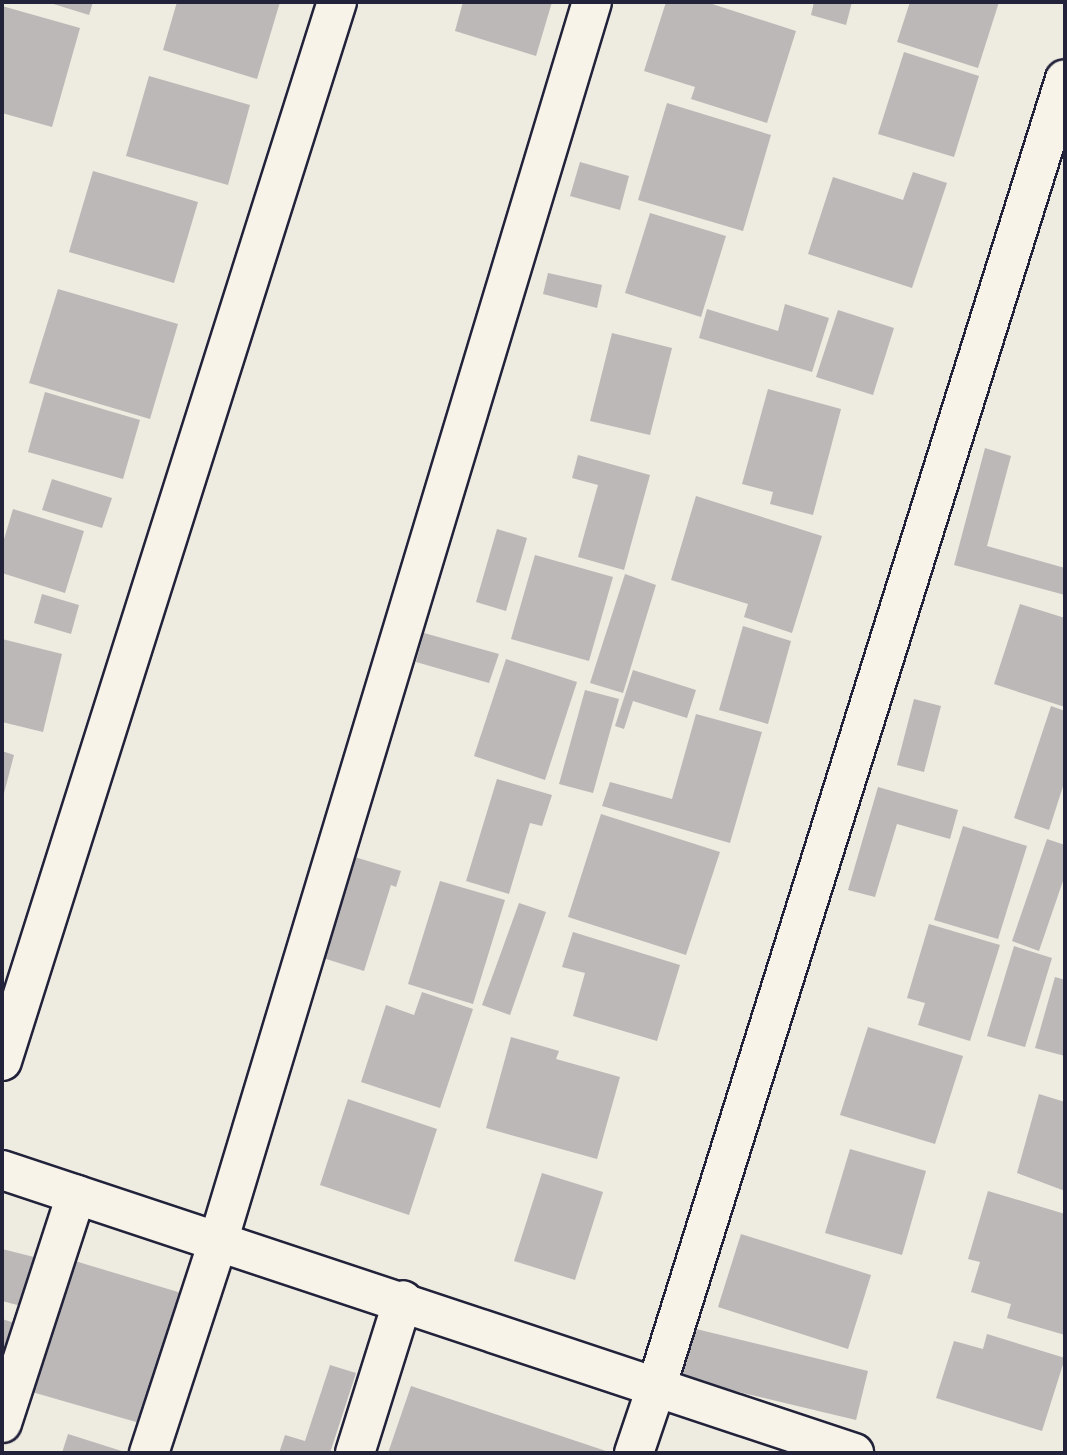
<!DOCTYPE html>
<html>
<head>
<meta charset="utf-8">
<style>
  body { margin:0 }
  #map { position:relative; width:1067px; height:1455px; overflow:hidden; background:#eeebe1; font-family:Delius,sans-serif }
  div>[style] { position:absolute }
  .building>* { inset:0; background:#bbb8b7 }
  .roads { filter:drop-shadow(2px 0 #22223b) drop-shadow(-2px 0 #22223b) drop-shadow(0 2px #22223b) drop-shadow(0 -2px #22223b) }
  .pedestrian>* { height:38px; margin:-19px; padding:0 19px; transform-origin:19px; border-radius:19px; background:#f7f3e8 }
  .minor>* { height:38px; margin:-19px; padding:0 19px; transform-origin:19px; border-radius:19px; background:#f7f3e8 }
  span { translate:-50% -50%; white-space:nowrap; text-align:center; line-height:1.15; -webkit-text-stroke:5px #f7f3e8; paint-order:stroke }
  .frame { position:absolute; inset:0; border:4px solid #22223b; pointer-events:none }
</style>
</head>
<body>
<div id="map">
  <div class="building">
    <i style="clip-path:polygon(47px 2px,93px 2px,89px 15px)"></i>
    <i style="clip-path:polygon(177px 2px,280px 2px,257px 79px,163px 50px)"></i>
    <i style="clip-path:polygon(463px 2px,552px 2px,536px 56px,455px 31px)"></i>
    <i style="clip-path:polygon(666px 2px,706px 2px,796px 31px,767px 123px,691px 99px,695px 87px,644px 71px)"></i>
    <i style="clip-path:polygon(814px 2px,852px 2px,846px 25px,811px 15px)"></i>
    <i style="clip-path:polygon(910px 2px,999px 2px,978px 68px,897px 42px)"></i>
    <i style="clip-path:polygon(2px 6px,80px 28px,52px 127px,2px 113px)"></i>
    <i style="clip-path:polygon(904px 52px,979px 76px,954px 157px,878px 134px)"></i>
    <i style="clip-path:polygon(149px 76px,250px 105px,228px 185px,126px 156px)"></i>
    <i style="clip-path:polygon(667px 103px,771px 135px,743px 231px,638px 200px)"></i>
    <i style="clip-path:polygon(580px 162px,629px 176px,620px 210px,570px 196px)"></i>
    <i style="clip-path:polygon(93px 171px,198px 202px,174px 283px,69px 252px)"></i>
    <i style="clip-path:polygon(913px 172px,947px 183px,912px 288px,808px 254px,833px 177px,903px 200px)"></i>
    <i style="clip-path:polygon(650px 213px,726px 236px,701px 317px,625px 293px)"></i>
    <i style="clip-path:polygon(548px 273px,602px 285px,597px 308px,543px 294px)"></i>
    <i style="clip-path:polygon(58px 289px,178px 324px,150px 419px,29px 383px)"></i>
    <i style="clip-path:polygon(785px 304px,829px 318px,812px 372px,699px 338px,707px 309px,778px 331px)"></i>
    <i style="clip-path:polygon(838px 310px,894px 328px,873px 395px,816px 377px)"></i>
    <i style="clip-path:polygon(612px 333px,672px 348px,650px 435px,590px 421px)"></i>
    <i style="clip-path:polygon(768px 389px,841px 409px,813px 515px,770px 504px,773px 492px,742px 484px)"></i>
    <i style="clip-path:polygon(45px 392px,140px 420px,123px 479px,28px 452px)"></i>
    <i style="clip-path:polygon(985px 448px,1011px 456px,987px 546px,1065px 568px,1065px 595px,954px 565px)"></i>
    <i style="clip-path:polygon(578px 455px,650px 475px,624px 570px,578px 557px,598px 485px,572px 478px)"></i>
    <i style="clip-path:polygon(52px 479px,112px 498px,102px 528px,42px 510px)"></i>
    <i style="clip-path:polygon(696px 496px,822px 536px,792px 633px,744px 617px,748px 604px,671px 580px)"></i>
    <i style="clip-path:polygon(13px 509px,84px 531px,65px 593px,2px 573px,2px 546px)"></i>
    <i style="clip-path:polygon(497px 529px,527px 538px,506px 611px,476px 602px)"></i>
    <i style="clip-path:polygon(535px 555px,613px 577px,589px 661px,511px 639px)"></i>
    <i style="clip-path:polygon(625px 574px,656px 585px,623px 693px,590px 683px)"></i>
    <i style="clip-path:polygon(42px 594px,79px 605px,71px 634px,34px 623px)"></i>
    <i style="clip-path:polygon(1020px 604px,1065px 618px,1065px 707px,994px 684px)"></i>
    <i style="clip-path:polygon(743px 626px,791px 641px,768px 724px,719px 710px)"></i>
    <i style="clip-path:polygon(424px 633px,499px 654px,489px 683px,416px 662px)"></i>
    <i style="clip-path:polygon(2px 639px,62px 654px,43px 732px,2px 722px)"></i>
    <i style="clip-path:polygon(506px 659px,577px 682px,545px 780px,474px 756px)"></i>
    <i style="clip-path:polygon(633px 670px,696px 690px,687px 718px,633px 701px,624px 729px,615px 726px)"></i>
    <i style="clip-path:polygon(585px 690px,619px 699px,593px 793px,559px 784px)"></i>
    <i style="clip-path:polygon(914px 699px,941px 706px,924px 772px,897px 765px)"></i>
    <i style="clip-path:polygon(1051px 706px,1065px 711px,1065px 780px,1049px 830px,1014px 818px)"></i>
    <i style="clip-path:polygon(696px 714px,762px 732px,730px 843px,602px 806px,610px 782px,672px 799px)"></i>
    <i style="clip-path:polygon(2px 751px,14px 755px,3px 797px,2px 797px)"></i>
    <i style="clip-path:polygon(497px 779px,552px 795px,542px 826px,530px 823px,509px 894px,466px 881px)"></i>
    <i style="clip-path:polygon(878px 787px,958px 810px,950px 839px,897px 824px,875px 897px,848px 890px)"></i>
    <i style="clip-path:polygon(601px 814px,720px 852px,686px 955px,568px 917px)"></i>
    <i style="clip-path:polygon(963px 826px,1027px 846px,998px 939px,934px 920px)"></i>
    <i style="clip-path:polygon(1047px 839px,1065px 845px,1065px 875px,1039px 951px,1012px 941px)"></i>
    <i style="clip-path:polygon(348px 855px,401px 871px,396px 887px,391px 885px,364px 971px,317px 956px)"></i>
    <i style="clip-path:polygon(440px 881px,505px 900px,473px 1004px,408px 984px)"></i>
    <i style="clip-path:polygon(519px 903px,546px 912px,510px 1015px,482px 1005px)"></i>
    <i style="clip-path:polygon(929px 924px,1000px 945px,970px 1041px,918px 1025px,925px 1003px,907px 998px)"></i>
    <i style="clip-path:polygon(573px 932px,680px 965px,657px 1041px,573px 1016px,585px 973px,562px 967px)"></i>
    <i style="clip-path:polygon(1014px 946px,1052px 958px,1025px 1047px,987px 1036px)"></i>
    <i style="clip-path:polygon(1055px 977px,1065px 980px,1065px 1056px,1035px 1048px)"></i>
    <i style="clip-path:polygon(422px 992px,473px 1009px,440px 1108px,361px 1082px,386px 1005px,414px 1015px)"></i>
    <i style="clip-path:polygon(868px 1027px,963px 1056px,935px 1144px,840px 1115px)"></i>
    <i style="clip-path:polygon(511px 1037px,559px 1051px,556px 1059px,620px 1077px,597px 1159px,486px 1128px)"></i>
    <i style="clip-path:polygon(1039px 1094px,1065px 1102px,1065px 1191px,1017px 1173px)"></i>
    <i style="clip-path:polygon(348px 1099px,437px 1129px,409px 1215px,320px 1185px)"></i>
    <i style="clip-path:polygon(850px 1149px,926px 1171px,902px 1255px,825px 1233px)"></i>
    <i style="clip-path:polygon(542px 1173px,603px 1192px,575px 1280px,514px 1261px)"></i>
    <i style="clip-path:polygon(988px 1191px,1065px 1214px,1065px 1335px,1007px 1318px,1011px 1304px,971px 1292px,980px 1262px,968px 1259px)"></i>
    <i style="clip-path:polygon(741px 1234px,871px 1275px,848px 1349px,718px 1307px)"></i>
    <i style="clip-path:polygon(2px 1249px,42px 1259px,29px 1308px,2px 1301px)"></i>
    <i style="clip-path:polygon(65px 1258px,188px 1295px,150px 1426px,25px 1390px)"></i>
    <i style="clip-path:polygon(2px 1319px,21px 1325px,2px 1388px)"></i>
    <i style="clip-path:polygon(692px 1328px,868px 1371px,856px 1420px,680px 1378px)"></i>
    <i style="clip-path:polygon(987px 1334px,1065px 1358px,1042px 1431px,936px 1398px,954px 1341px,983px 1349px)"></i>
    <i style="clip-path:polygon(330px 1365px,356px 1373px,330px 1453px,279px 1453px,285px 1435px,305px 1441px)"></i>
    <i style="clip-path:polygon(411px 1386px,612px 1453px,388px 1453px)"></i>
    <i style="clip-path:polygon(68px 1434px,128px 1453px,62px 1453px)"></i>
  </div>
  <div class="roads">
    <div class="pedestrian">
      <i style="left:2px;top:1423px;width:240px;rotate:-72deg"></i>
      <i style="left:149px;top:1453px;width:222px;rotate:-71.9deg"></i>
      <i style="left:634px;top:1453px;width:69px;rotate:-71.3deg"></i>
    </div>
    <div class="minor">
      <i style="left:2px;top:1061px;width:1111px;rotate:-72.45deg"></i>
      <i style="left:2px;top:1170px;width:898px;rotate:18.37deg"></i>
      <i style="left:218px;top:1242px;width:1295px;rotate:-73.22deg"></i>
      <i style="left:656px;top:1388px;width:1371px;rotate:-72.65deg"></i>
      <i style="left:355px;top:1453px;width:160px;rotate:-72.6deg"></i>
    </div>
  </div>
  <div class="frame"></div>
</div>
</body>
</html>
